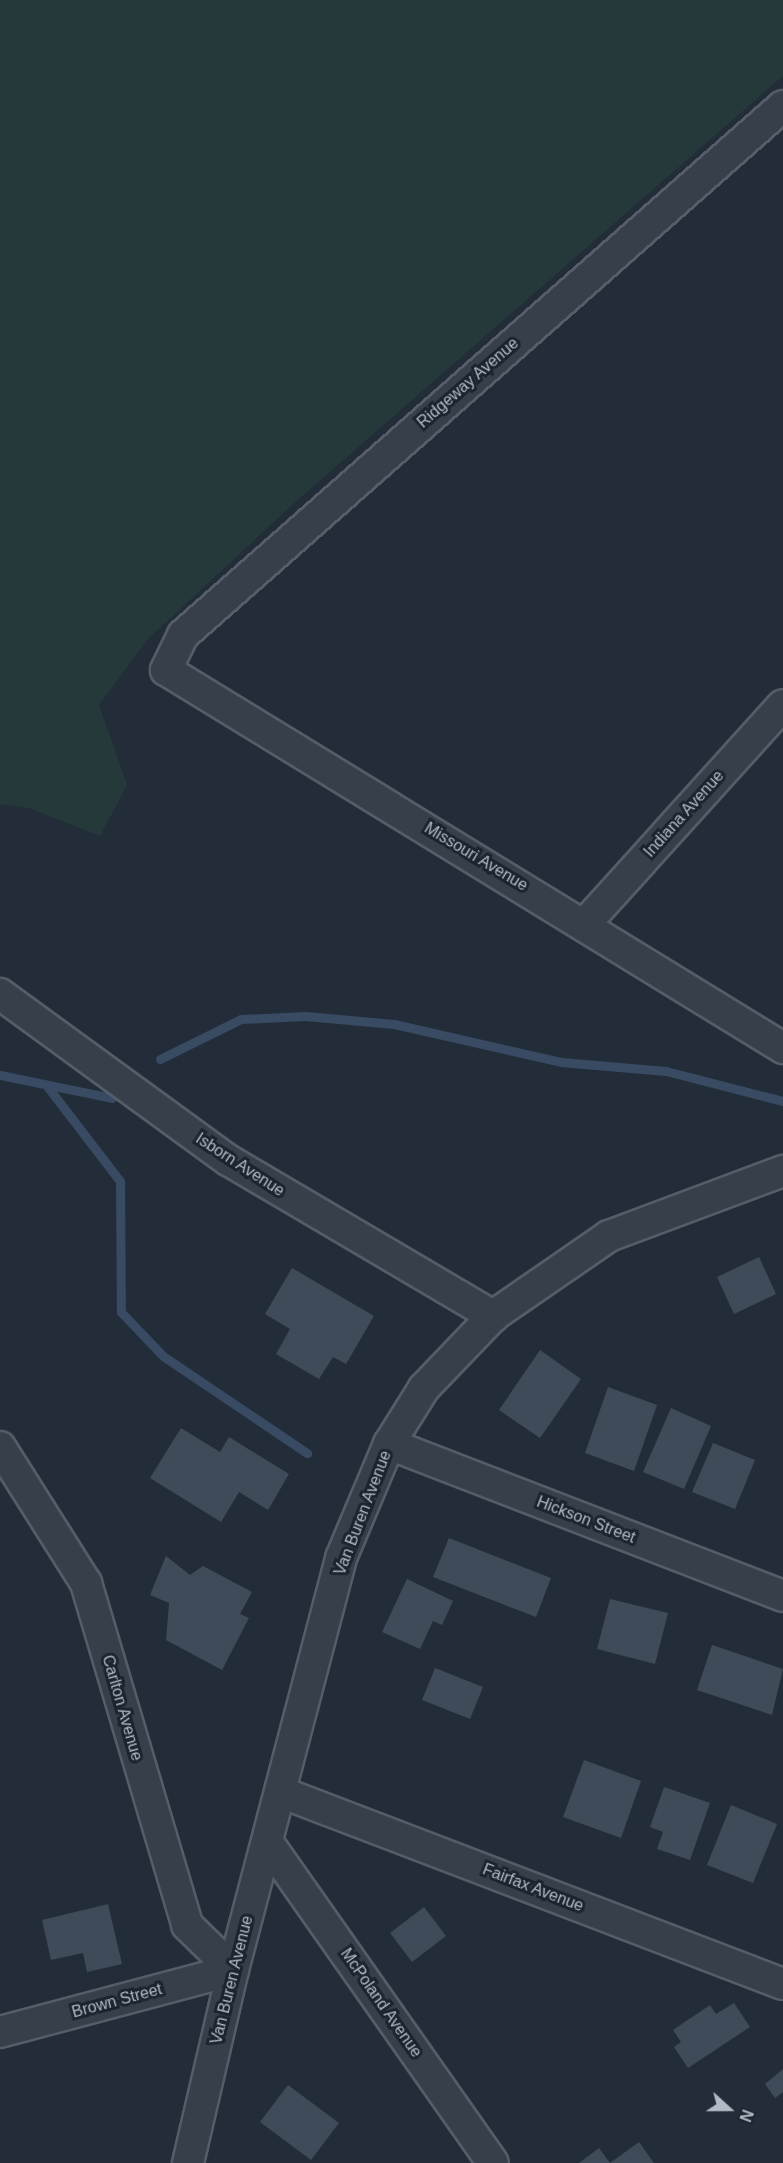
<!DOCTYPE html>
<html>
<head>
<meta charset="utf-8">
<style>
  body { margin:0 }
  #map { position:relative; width:783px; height:2163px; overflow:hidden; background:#232d3a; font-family:Helvetica,sans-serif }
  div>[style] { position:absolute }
  .green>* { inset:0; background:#25393b }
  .stream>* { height:9px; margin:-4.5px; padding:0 4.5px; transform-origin:4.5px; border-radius:4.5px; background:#394a63 }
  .building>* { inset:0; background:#404b59 }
  .roads { filter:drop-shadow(2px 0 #555d68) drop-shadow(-2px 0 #555d68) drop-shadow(0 2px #555d68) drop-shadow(0 -2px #555d68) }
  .street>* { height:30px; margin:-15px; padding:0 15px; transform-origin:15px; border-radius:15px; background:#373f4b }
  span { translate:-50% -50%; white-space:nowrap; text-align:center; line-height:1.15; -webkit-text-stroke:6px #1c242f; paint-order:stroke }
  .street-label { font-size:16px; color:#b2bac6 }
  .north { position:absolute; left:699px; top:2079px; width:60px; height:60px; -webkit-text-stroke:4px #1c242f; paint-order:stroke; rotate:111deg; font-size:16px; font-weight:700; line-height:24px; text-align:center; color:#b2bac6 }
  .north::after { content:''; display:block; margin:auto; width:21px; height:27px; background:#b2bac6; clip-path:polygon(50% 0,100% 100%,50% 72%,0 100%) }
</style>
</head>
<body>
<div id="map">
  <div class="green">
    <i style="clip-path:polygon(0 0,783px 0,783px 76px,294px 503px,147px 640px,99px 705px,127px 785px,100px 836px,29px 808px,0 804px)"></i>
  </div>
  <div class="stream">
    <i style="left:160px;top:1059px;width:90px;rotate:-26.3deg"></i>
    <i style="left:241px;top:1019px;width:64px;rotate:-2.7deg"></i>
    <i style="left:305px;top:1016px;width:89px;rotate:5.1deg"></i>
    <i style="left:394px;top:1024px;width:171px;rotate:12.8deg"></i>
    <i style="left:561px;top:1062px;width:105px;rotate:4.9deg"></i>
    <i style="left:666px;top:1071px;width:121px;rotate:14.4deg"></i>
    <i style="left:0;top:1075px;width:114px;rotate:11.6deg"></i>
    <i style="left:47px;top:1086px;width:120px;rotate:52.5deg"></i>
    <i style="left:120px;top:1181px;width:131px;rotate:89.6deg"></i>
    <i style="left:121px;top:1312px;width:61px;rotate:46.3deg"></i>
    <i style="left:163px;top:1356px;width:174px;rotate:34deg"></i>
  </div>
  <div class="building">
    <i style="clip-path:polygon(759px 1257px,776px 1294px,734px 1314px,717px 1277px)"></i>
    <i style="clip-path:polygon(292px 1268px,374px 1316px,346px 1364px,333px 1357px,319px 1379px,276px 1354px,290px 1329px,265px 1314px)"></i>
    <i style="clip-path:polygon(540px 1350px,581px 1379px,540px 1438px,499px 1410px)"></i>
    <i style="clip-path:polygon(608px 1387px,657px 1405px,634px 1471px,585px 1453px)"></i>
    <i style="clip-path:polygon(671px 1408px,711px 1426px,684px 1489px,643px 1472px)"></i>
    <i style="clip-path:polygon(181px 1428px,220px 1452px,229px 1437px,289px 1474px,268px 1510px,239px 1492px,221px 1522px,150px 1478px)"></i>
    <i style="clip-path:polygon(713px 1443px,755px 1460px,735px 1509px,692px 1492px)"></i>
    <i style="clip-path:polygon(449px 1538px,551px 1578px,536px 1617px,433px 1577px)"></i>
    <i style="clip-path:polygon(166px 1556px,190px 1575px,203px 1566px,252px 1592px,240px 1614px,249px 1618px,222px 1670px,166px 1640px,169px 1603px,150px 1595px)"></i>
    <i style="clip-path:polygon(407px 1579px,453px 1601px,442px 1625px,433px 1621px,420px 1649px,382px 1632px)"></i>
    <i style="clip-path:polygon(610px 1599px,668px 1613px,655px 1664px,597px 1649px)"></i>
    <i style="clip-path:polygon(712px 1645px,783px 1669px,772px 1715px,697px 1690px)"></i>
    <i style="clip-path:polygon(435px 1668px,483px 1687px,470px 1719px,422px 1700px)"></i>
    <i style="clip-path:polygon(584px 1760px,641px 1781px,621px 1838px,563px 1817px)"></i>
    <i style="clip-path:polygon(664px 1787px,710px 1803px,690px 1860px,657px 1849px,663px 1832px,650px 1827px)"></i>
    <i style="clip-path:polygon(731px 1805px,777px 1824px,753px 1883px,707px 1865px)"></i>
    <i style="clip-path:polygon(108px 1904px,122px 1964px,87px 1972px,83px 1953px,51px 1960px,42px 1920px)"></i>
    <i style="clip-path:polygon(424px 1907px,446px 1936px,412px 1962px,390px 1933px)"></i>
    <i style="clip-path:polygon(734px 2003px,750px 2027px,688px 2068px,674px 2047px,681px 2042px,673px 2030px,710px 2005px,716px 2014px)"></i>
    <i style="clip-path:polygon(783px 2069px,783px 2092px,775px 2098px,765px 2084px)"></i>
    <i style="clip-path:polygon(288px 2085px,339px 2123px,311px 2160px,260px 2122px)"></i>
    <i style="clip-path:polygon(639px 2142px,654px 2163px,610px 2163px)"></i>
    <i style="clip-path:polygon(599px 2148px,610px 2163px,579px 2163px)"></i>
  </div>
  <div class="roads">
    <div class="street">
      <i style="left:783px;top:106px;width:800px;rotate:138.6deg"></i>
      <i style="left:183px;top:635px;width:39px;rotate:116deg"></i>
      <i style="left:166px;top:670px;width:724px;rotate:31.49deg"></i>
      <i style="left:585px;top:924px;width:295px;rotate:-47.9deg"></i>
      <i style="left:0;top:994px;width:282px;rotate:36.1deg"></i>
      <i style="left:228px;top:1160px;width:308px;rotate:30.5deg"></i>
      <i style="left:389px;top:1444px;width:422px;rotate:21.1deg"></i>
      <i style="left:0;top:1447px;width:161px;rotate:57.7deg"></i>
      <i style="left:86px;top:1583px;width:357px;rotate:73.5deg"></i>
      <i style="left:187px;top:1925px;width:64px;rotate:44.4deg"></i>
      <i style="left:283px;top:1793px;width:535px;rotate:20.91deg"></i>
      <i style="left:268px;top:1843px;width:391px;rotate:54.9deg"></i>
      <i style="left:0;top:2032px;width:241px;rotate:-14.9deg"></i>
      <i style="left:188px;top:2163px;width:198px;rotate:-76.9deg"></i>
      <i style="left:233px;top:1970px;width:426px;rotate:-75.3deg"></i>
      <i style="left:341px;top:1558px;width:124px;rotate:-67.2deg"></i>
      <i style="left:389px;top:1444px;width:66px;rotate:-58deg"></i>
      <i style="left:424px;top:1388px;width:100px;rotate:-46.2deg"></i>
      <i style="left:493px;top:1316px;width:141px;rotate:-34.6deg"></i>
      <i style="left:609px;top:1236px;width:186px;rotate:-20.5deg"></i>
    </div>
  </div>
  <div class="street-label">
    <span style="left:468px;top:383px;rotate:-41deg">Ridgeway Avenue</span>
    <span style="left:684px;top:814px;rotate:-48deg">Indiana Avenue</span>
    <span style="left:476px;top:857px;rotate:31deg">Missouri Avenue</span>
    <span style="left:240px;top:1165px;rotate:33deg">Isborn Avenue</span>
    <span style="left:363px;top:1513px;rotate:-69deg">Van Buren Avenue</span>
    <span style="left:586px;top:1520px;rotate:21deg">Hickson Street</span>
    <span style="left:122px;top:1708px;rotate:74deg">Carlton Avenue</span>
    <span style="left:533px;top:1888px;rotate:21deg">Fairfax Avenue</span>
    <span style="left:232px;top:1980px;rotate:-76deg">Van Buren Avenue</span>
    <span style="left:117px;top:2001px;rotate:-15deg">Brown Street</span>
    <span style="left:381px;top:2003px;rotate:55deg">McPoland Avenue</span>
  </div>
  <div class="north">N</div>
</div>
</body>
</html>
